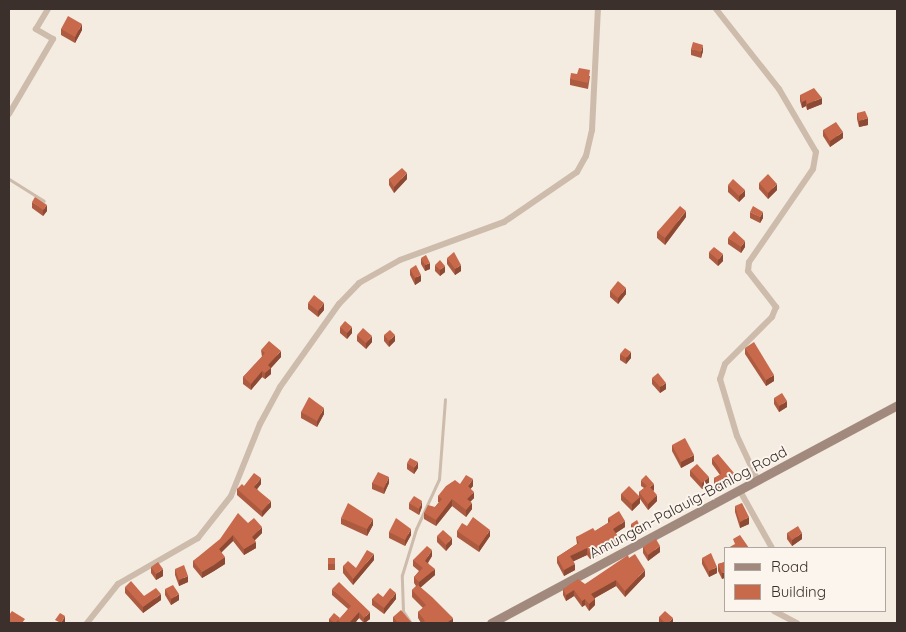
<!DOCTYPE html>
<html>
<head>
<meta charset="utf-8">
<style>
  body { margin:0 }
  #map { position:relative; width:906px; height:632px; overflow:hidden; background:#f4ebe1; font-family:Quicksand,sans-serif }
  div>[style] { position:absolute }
  .service>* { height:3px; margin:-1.5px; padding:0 1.5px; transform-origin:1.5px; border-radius:1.5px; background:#cdbbac }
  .minor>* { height:6px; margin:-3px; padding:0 3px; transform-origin:3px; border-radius:3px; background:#cdbbac }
  .secondary>* { height:9px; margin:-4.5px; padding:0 4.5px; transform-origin:4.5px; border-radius:4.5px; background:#a18a7d }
  .wall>* { inset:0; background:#ac5a40 }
  .shaded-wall>* { inset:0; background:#8c4a34 }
  .building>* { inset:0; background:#c8694b }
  span { translate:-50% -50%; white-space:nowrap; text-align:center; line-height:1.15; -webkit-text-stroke:4px #fbf5ee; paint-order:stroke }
  .street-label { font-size:15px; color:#3b302b }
  .frame { position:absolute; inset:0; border:10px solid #3b302b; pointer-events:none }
  .legend { position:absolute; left:724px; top:547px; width:162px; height:65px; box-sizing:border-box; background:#fbf5ee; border:1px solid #aea6a0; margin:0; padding:6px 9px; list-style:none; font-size:15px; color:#3b302b }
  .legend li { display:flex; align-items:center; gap:10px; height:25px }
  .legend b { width:25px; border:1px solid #aea6a0 }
</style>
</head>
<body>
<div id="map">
  <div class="service">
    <i style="left:9px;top:179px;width:41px;rotate:32.2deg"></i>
    <i style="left:411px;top:623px;width:14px;rotate:-124deg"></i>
    <i style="left:403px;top:611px;width:36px;rotate:-92deg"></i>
    <i style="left:402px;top:575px;width:48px;rotate:-73.1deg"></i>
    <i style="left:416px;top:529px;width:55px;rotate:-65.3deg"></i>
    <i style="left:439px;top:479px;width:80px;rotate:-85.7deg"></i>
  </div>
  <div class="minor">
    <i style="left:716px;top:9px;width:102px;rotate:51.8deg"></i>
    <i style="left:779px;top:89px;width:73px;rotate:59.6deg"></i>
    <i style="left:816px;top:152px;width:17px;rotate:100deg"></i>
    <i style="left:813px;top:169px;width:113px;rotate:124.5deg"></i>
    <i style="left:749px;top:262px;width:9px;rotate:96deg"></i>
    <i style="left:748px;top:271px;width:46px;rotate:52.1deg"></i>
    <i style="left:776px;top:307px;width:11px;rotate:112deg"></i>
    <i style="left:772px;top:317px;width:66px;rotate:135deg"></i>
    <i style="left:725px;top:364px;width:16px;rotate:108deg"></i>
    <i style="left:720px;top:379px;width:59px;rotate:73.4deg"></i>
    <i style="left:737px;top:436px;width:50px;rotate:65deg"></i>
    <i style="left:9px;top:114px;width:87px;rotate:-59.6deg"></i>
    <i style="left:53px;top:39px;width:20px;rotate:-150deg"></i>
    <i style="left:36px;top:29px;width:23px;rotate:-59deg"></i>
    <i style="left:740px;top:491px;width:65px;rotate:60.7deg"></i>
    <i style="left:774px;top:611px;width:26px;rotate:28deg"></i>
    <i style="left:87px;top:623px;width:50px;rotate:-51.5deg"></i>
    <i style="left:118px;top:584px;width:92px;rotate:-29.9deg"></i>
    <i style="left:198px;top:538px;width:53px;rotate:-51.8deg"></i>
    <i style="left:231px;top:496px;width:78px;rotate:-68.1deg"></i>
    <i style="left:260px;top:424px;width:42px;rotate:-61.6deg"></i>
    <i style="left:280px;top:387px;width:102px;rotate:-54.6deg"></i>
    <i style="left:339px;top:304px;width:29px;rotate:-46deg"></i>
    <i style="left:359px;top:283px;width:47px;rotate:-29.3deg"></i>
    <i style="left:400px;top:260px;width:111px;rotate:-20.1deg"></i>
    <i style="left:504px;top:222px;width:88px;rotate:-34.4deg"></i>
    <i style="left:577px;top:172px;width:18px;rotate:-61deg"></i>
    <i style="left:586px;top:156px;width:27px;rotate:-77deg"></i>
    <i style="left:592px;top:130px;width:121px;rotate:-87.2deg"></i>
  </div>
  <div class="secondary">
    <i style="left:491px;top:623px;width:461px;rotate:-28.2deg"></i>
  </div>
  <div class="wall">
    <i style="clip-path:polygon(61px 29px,82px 30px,75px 43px,61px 35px)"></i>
    <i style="clip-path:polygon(691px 49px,703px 51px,701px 58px,691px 55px)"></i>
    <i style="clip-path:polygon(590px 76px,588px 89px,570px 85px,570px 79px)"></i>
    <i style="clip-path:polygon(800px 95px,822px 104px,807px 110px,806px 106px,802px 108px,800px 101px)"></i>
    <i style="clip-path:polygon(857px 113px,868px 125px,859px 127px,857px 119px)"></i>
    <i style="clip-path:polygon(823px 130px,843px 138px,830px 147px,823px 136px)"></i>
    <i style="clip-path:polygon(897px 143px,897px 154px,896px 153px,896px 147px)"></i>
    <i style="clip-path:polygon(389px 179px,407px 179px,394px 193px,389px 185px)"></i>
    <i style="clip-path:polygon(759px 183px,777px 190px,768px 199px,759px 189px)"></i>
    <i style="clip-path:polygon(728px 185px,745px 196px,739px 202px,728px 192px)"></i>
    <i style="clip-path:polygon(32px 202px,47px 211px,43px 216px,32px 208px)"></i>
    <i style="clip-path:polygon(750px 212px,763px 218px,760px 223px,750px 218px)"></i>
    <i style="clip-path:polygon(686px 217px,665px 245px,657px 238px,657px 232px)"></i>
    <i style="clip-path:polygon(728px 238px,745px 247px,741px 253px,728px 244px)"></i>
    <i style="clip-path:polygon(709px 252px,723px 261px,718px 266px,709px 258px)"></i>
    <i style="clip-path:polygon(421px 258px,430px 269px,425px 271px,421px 264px)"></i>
    <i style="clip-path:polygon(447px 258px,461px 271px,455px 275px,447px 264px)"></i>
    <i style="clip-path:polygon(435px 265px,445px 272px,440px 276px,435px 271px)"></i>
    <i style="clip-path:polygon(410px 269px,421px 281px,415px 285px,410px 275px)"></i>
    <i style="clip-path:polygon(610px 291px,626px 294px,618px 304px,610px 297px)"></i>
    <i style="clip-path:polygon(308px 303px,324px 310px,318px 317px,308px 309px)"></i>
    <i style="clip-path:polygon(340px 327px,352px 333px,347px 339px,340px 333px)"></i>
    <i style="clip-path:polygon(357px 335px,372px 342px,366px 349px,357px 341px)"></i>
    <i style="clip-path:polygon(384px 335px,395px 341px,389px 347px,384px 341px)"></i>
    <i style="clip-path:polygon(745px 348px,774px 381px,766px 386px,745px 354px)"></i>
    <i style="clip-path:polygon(261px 350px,281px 357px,271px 368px,271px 374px,265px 379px,262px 377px,251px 390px,243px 384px,243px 377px,262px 357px)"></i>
    <i style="clip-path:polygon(620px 354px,631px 358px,626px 364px,620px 360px)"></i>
    <i style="clip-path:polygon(652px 378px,666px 389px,660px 393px,652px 384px)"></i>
    <i style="clip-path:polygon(774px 398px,787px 407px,779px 412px,774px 404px)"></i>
    <i style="clip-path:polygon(301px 412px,324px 414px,317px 427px,301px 418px)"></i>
    <i style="clip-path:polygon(672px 445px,694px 461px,681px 468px,672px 451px)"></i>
    <i style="clip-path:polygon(712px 458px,734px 480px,716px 490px,714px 484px,714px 478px,720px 475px,712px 464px)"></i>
    <i style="clip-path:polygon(407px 463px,418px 468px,414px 474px,407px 469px)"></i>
    <i style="clip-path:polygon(690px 470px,709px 483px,702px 489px,690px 476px)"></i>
    <i style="clip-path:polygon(641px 480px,654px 490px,653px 491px,657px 501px,648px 510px,640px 499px,640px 503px,632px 511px,621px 500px,621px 494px,639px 496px,639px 492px,644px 488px,641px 486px)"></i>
    <i style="clip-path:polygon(372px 483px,389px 483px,384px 494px,372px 489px)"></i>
    <i style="clip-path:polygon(261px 484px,257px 489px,271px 507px,262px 517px,237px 495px,237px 489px,244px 486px)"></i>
    <i style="clip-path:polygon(460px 484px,473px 486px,470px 489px,474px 498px,470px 502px,472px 509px,466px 517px,452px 506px,436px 526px,424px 519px,424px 513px,435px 507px,439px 502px,438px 502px,438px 496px)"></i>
    <i style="clip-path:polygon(409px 503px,422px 507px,419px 515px,409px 509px)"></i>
    <i style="clip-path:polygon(735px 506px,749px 524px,740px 528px,735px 512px)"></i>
    <i style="clip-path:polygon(341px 518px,373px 525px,367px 536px,341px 524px)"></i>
    <i style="clip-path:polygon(608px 518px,625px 527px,616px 533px,619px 544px,590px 559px,587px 555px,573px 561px,575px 570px,564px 576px,557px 563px,557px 557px,577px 544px,576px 537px,595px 531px,608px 523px)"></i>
    <i style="clip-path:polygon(248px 523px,262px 533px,255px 540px,256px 548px,244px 555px,233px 541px,221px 552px,225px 564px,214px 571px,202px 578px,193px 567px,193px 561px)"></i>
    <i style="clip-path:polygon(631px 524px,640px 532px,634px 536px,631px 530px)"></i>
    <i style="clip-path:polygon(467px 526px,490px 536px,479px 552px,457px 537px,457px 531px)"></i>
    <i style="clip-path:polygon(389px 532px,411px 535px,405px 546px,389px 538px)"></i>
    <i style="clip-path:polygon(787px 533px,802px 539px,792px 546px,787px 539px)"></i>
    <i style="clip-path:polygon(437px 536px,452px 544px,446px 551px,437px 542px)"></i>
    <i style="clip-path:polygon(643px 547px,660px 552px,648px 561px,643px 553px)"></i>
    <i style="clip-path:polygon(432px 556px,428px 563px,435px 575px,420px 587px,453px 623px,421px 623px,418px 618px,418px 612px,423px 608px,412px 597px,412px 590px,416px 586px,414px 583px,414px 577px,419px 571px,413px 566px,413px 560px)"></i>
    <i style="clip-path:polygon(328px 558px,335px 558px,335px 570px,328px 570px)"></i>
    <i style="clip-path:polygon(702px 558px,717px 573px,709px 577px,702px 564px)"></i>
    <i style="clip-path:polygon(374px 560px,353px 585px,343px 573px,343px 566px,356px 568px)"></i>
    <i style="clip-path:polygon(725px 562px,722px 579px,718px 571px,718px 564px)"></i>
    <i style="clip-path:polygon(151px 567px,163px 576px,156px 580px,151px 573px)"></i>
    <i style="clip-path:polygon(175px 569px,188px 582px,179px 586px,175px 575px)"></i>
    <i style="clip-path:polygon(645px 576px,625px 597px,616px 586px,595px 598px,595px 605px,589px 611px,585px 605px,582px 607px,574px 596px,566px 601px,563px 595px,563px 589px,585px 584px)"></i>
    <i style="clip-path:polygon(125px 587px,144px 596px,161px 600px,143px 613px,125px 593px)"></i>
    <i style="clip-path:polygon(165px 589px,179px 600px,171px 605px,165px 595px)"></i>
    <i style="clip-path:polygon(332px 589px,370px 619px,365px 623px,364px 623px,359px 618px,355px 623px,329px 623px,329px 619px,340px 619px,348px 609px,332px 595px)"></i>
    <i style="clip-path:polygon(383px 597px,396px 599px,384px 614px,372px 605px,372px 599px)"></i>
    <i style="clip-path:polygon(393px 617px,412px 623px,393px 623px)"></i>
    <i style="clip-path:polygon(659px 617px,673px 623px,659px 623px)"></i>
  </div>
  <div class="shaded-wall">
    <i style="clip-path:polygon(82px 24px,82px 30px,75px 43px,75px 37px)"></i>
    <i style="clip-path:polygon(703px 45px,703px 51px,701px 58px,701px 52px)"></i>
    <i style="clip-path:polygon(822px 98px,822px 104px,807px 110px,807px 104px)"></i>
    <i style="clip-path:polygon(806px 100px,806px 106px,802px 108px,802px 102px)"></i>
    <i style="clip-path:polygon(868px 118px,868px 125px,859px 127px,859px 121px)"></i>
    <i style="clip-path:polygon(843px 132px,843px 138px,830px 147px,830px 141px)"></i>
    <i style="clip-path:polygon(407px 173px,407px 179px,394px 193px,394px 187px)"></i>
    <i style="clip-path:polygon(777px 184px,777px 190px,768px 199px,768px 193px)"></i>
    <i style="clip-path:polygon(745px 190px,745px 196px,739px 202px,739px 196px)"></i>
    <i style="clip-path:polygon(47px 205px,47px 211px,43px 216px,43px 210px)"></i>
    <i style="clip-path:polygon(686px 211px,686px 217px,665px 245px,665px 238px)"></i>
    <i style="clip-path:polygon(763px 212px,763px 218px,760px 223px,760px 217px)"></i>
    <i style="clip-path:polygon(745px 241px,745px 247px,741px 253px,741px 247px)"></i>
    <i style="clip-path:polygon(723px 254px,723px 261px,718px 266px,718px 260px)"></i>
    <i style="clip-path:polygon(430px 263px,430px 269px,425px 271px,425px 265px)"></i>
    <i style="clip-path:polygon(461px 265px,461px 271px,455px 275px,455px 269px)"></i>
    <i style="clip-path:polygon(445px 266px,445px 272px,440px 276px,440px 270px)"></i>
    <i style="clip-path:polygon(421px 275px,421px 281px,415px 285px,415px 278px)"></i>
    <i style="clip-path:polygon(626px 288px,626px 294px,618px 304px,618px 298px)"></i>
    <i style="clip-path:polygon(324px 303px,324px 310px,318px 317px,318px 311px)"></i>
    <i style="clip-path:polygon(352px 327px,352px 333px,347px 339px,347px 333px)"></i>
    <i style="clip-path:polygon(395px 335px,395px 341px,389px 347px,389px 341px)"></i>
    <i style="clip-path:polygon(372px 336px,372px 342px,366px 349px,366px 343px)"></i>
    <i style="clip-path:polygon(281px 351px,281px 357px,271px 368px,271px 374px,265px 379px,265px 373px,268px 365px)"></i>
    <i style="clip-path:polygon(631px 352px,631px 358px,626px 364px,626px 358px)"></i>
    <i style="clip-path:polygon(262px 371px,262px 377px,251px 390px,251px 384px)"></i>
    <i style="clip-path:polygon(774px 375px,774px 381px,766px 386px,766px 380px)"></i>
    <i style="clip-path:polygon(666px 383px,666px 389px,660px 393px,660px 387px)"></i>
    <i style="clip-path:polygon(787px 401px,787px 407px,779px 412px,779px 406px)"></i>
    <i style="clip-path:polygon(324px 408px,324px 414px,317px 427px,317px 421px)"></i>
    <i style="clip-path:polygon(694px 455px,694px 461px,681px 468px,681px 462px)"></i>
    <i style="clip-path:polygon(418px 462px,418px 468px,414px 474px,414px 468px)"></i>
    <i style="clip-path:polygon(734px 473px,734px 480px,716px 490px,716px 484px)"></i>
    <i style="clip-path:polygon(389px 477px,389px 483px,384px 494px,384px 488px)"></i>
    <i style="clip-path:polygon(709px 477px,709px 483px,702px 489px,702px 483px)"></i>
    <i style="clip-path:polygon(261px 478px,261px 484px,254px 493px,254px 487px)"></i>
    <i style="clip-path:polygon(473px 479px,473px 486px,468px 492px,468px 486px)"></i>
    <i style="clip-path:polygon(654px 484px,654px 490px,650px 493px,650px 487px)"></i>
    <i style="clip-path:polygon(474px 492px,474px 498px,467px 505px,467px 499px)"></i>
    <i style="clip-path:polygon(657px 495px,657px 501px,648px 510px,648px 504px)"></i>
    <i style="clip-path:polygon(640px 497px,640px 503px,632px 511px,632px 504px)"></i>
    <i style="clip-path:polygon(452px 499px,452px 506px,436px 526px,436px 520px)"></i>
    <i style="clip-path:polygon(271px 501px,271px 507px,262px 517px,262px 511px)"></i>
    <i style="clip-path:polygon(422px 501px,422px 507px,419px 515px,419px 509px)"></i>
    <i style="clip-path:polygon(472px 503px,472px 509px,466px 517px,466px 510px)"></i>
    <i style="clip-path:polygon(749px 517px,749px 524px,740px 528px,740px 522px)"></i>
    <i style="clip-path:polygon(373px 519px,373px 525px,367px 536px,367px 529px)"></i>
    <i style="clip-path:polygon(625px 521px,625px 527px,613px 535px,613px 529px)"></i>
    <i style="clip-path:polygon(640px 526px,640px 532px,634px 536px,634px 529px)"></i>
    <i style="clip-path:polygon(262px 527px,262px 533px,252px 543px,252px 537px)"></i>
    <i style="clip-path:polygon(411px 529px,411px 535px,405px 546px,405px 540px)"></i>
    <i style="clip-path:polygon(490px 530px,490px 536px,479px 552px,479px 546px)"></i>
    <i style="clip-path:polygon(802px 533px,802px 539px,792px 546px,792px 540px)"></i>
    <i style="clip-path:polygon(233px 535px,233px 541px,219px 555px,219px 549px)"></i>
    <i style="clip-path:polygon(452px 538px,452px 544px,446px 551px,446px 545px)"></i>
    <i style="clip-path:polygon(619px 538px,619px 544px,590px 559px,590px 553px)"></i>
    <i style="clip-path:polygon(256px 542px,256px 548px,244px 555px,244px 549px)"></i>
    <i style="clip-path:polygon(660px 546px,660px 552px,648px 561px,648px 555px)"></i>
    <i style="clip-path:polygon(587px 548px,587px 555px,570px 563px,570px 556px)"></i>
    <i style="clip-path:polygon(432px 550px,432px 556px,425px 567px,425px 561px)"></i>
    <i style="clip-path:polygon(374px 554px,374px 560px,353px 585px,353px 579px)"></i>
    <i style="clip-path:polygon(225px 557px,225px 564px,214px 571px,202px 578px,202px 572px)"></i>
    <i style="clip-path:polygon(575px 564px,575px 570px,564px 576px,564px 570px)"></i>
    <i style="clip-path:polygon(717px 567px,717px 573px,709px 577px,709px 571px)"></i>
    <i style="clip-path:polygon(163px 569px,163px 576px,156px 580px,156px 574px)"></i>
    <i style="clip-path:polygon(435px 569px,435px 575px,419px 589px,419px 582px)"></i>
    <i style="clip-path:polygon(645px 570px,645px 576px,625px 597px,625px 591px)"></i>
    <i style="clip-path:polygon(725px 572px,725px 578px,722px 579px,722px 573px)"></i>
    <i style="clip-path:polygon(188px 576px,188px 582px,179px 586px,179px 580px)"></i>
    <i style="clip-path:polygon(616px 580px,616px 586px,591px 600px,591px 594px)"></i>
    <i style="clip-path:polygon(574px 590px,574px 596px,566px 601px,566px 595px)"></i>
    <i style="clip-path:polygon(396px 593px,396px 599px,384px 614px,384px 608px)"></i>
    <i style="clip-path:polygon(161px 594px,161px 600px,143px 613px,143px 607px)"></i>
    <i style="clip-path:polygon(179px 594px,179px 600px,171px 605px,171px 599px)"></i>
    <i style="clip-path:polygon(585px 599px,585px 605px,582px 607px,582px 601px)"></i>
    <i style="clip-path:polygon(595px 599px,595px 605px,589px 611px,589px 604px)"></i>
    <i style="clip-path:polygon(359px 612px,359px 618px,355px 623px,349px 623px)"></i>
    <i style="clip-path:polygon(370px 612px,370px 619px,364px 623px,364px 618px)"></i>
    <i style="clip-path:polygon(65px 616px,65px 622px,64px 623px,61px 623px)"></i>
    <i style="clip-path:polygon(453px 618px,453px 623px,448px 623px,448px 622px)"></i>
    <i style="clip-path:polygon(673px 618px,673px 623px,668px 623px)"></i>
  </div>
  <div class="building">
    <i style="clip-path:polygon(68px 16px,82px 24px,75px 37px,61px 29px)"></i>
    <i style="clip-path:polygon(693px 42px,703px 45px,701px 52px,691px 49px)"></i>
    <i style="clip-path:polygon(579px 68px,590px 70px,588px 83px,570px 79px,571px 73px,577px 74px)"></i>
    <i style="clip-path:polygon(814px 88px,822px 98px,807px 104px,806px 100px,802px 102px,800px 95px)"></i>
    <i style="clip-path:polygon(865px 111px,868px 118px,859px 121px,857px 113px)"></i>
    <i style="clip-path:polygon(836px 122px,843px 132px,830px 141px,823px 130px)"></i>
    <i style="clip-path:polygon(402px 168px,407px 173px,394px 187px,389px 179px)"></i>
    <i style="clip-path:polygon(768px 174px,777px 184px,768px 193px,759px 183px)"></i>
    <i style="clip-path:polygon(733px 179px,745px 190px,739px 196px,728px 185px)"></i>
    <i style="clip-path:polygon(35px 197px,47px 205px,43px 210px,32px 202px)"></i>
    <i style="clip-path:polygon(680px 206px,686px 211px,665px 238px,657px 232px)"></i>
    <i style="clip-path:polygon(753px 206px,763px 212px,760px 217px,750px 212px)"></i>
    <i style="clip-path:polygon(734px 231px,745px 241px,741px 247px,728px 238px)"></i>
    <i style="clip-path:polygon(714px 247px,723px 254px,718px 260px,709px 252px)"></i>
    <i style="clip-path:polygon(454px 252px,461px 265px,455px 269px,447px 258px)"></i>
    <i style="clip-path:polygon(426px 255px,430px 263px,425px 265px,421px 258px)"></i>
    <i style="clip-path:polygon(440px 260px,445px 266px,440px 270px,435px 265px)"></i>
    <i style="clip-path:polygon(416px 265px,421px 275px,415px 278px,410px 269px)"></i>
    <i style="clip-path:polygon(618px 281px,626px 288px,618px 298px,610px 291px)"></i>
    <i style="clip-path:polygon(314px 295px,324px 303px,318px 311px,308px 303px)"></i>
    <i style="clip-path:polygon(345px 321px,352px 327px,347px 333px,340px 327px)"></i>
    <i style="clip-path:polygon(363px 328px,372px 336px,366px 343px,357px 335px)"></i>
    <i style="clip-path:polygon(390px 330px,395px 335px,389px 341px,384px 335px)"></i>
    <i style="clip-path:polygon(269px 341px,281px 351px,268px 365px,271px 368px,265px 373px,262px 371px,251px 384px,243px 377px,265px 353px,261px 350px)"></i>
    <i style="clip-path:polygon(754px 342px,774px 375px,766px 380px,745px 348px)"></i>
    <i style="clip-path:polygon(625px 348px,631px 352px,626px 358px,620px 354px)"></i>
    <i style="clip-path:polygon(658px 373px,666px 383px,660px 387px,652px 378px)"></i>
    <i style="clip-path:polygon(782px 393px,787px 401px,779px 406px,774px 398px)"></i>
    <i style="clip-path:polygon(309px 397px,324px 408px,317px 421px,301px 412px)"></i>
    <i style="clip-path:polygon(685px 438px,694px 455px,681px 462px,672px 445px)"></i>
    <i style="clip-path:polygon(718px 454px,734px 473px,716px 484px,714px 478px,721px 474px,720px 469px,712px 458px)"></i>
    <i style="clip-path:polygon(410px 458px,418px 462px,414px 468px,407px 463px)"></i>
    <i style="clip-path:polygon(697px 464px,709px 477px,702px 483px,690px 470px)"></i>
    <i style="clip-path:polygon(378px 472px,389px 477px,384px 488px,372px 483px)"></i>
    <i style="clip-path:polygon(254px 473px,261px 478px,254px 487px,271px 501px,262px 511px,237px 489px,242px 484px,244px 486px)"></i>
    <i style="clip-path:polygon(466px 475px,473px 479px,468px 486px,474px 492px,467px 499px,472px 503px,466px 510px,452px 499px,436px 520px,424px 513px,428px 505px,435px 507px,442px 499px,438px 496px,446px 486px,455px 480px,460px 484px)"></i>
    <i style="clip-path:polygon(646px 475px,654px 484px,650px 487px,657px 495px,648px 504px,639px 492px,647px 486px,641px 480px)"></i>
    <i style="clip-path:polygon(629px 486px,640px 497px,632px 504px,621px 494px)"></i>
    <i style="clip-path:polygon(414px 496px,422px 501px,419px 509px,409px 503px)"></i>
    <i style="clip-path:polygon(348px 503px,373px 519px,367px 529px,341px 518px)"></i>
    <i style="clip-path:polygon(742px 503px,749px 517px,740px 522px,735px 506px)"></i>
    <i style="clip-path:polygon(619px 511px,625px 521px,613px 529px,619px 538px,590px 553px,587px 548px,570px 556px,575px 564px,564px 570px,557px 557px,579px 543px,576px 537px,593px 528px,595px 531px,611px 521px,608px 518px)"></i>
    <i style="clip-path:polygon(238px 513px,248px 523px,254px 518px,262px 527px,252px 537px,256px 542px,244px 549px,233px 535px,219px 549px,225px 557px,214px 565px,202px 572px,193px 561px,220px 539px)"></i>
    <i style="clip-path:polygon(473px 517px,490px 530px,479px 546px,457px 531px,462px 523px,467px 526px)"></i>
    <i style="clip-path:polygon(396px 518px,411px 529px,405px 540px,389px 532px)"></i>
    <i style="clip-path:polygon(637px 520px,640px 526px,634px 529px,631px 524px)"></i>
    <i style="clip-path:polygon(798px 526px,802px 533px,792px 540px,787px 533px)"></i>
    <i style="clip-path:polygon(443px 530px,452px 538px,446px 545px,437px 536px)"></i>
    <i style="clip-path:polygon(740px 535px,749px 548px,728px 548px,735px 544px,733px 539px)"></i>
    <i style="clip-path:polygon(656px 539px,660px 546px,648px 555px,643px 547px)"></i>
    <i style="clip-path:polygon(427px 546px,432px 550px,425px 561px,435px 569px,419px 582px,414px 577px,423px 568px,413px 560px)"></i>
    <i style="clip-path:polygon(367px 550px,374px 554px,353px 579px,343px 566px,348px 561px,356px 568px)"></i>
    <i style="clip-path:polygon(711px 553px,717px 567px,709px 571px,702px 558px)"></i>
    <i style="clip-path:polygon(635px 554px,645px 570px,625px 591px,616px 580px,591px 594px,595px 599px,589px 604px,585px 599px,582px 601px,574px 590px,566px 595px,563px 589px,578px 579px,585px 584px,628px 555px,629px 558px)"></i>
    <i style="clip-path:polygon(328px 558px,335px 558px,335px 564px,328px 564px)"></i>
    <i style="clip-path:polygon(158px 562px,163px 569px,156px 574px,151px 567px)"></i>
    <i style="clip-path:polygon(725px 562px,725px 572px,722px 573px,718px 564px)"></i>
    <i style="clip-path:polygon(184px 565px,188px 576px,179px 580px,175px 569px)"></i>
    <i style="clip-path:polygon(131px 581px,144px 596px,156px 588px,161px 594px,143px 607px,125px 587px)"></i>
    <i style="clip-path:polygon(339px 582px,370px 612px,364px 618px,359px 612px,349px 623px,341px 623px,338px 620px,351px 606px,332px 589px)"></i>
    <i style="clip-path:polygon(173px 585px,179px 594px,171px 599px,165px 589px)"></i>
    <i style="clip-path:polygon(418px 585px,432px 597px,453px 618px,448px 622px,449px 623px,421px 623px,425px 621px,418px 612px,426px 605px,412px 590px)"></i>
    <i style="clip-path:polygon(390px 588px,396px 593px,384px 608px,372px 599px,378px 593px,383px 597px)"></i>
    <i style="clip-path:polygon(401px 610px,412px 623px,398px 623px,393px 617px)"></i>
    <i style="clip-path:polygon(12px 611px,25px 619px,22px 623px,9px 623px,9px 615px)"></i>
    <i style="clip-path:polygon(665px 611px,673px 618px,668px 623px,665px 623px,659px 617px)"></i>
    <i style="clip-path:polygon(60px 613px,65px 616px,61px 623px,55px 620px)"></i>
    <i style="clip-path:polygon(334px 613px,340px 618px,335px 623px,329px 619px)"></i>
  </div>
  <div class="street-label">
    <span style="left:688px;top:502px;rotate:-28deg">Amungan-Palauig-Banlog Road</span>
  </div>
  <div class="frame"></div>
  <ul class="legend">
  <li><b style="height:6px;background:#a18a7d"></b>Road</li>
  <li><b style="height:14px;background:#c8694b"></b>Building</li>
  </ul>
</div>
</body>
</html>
